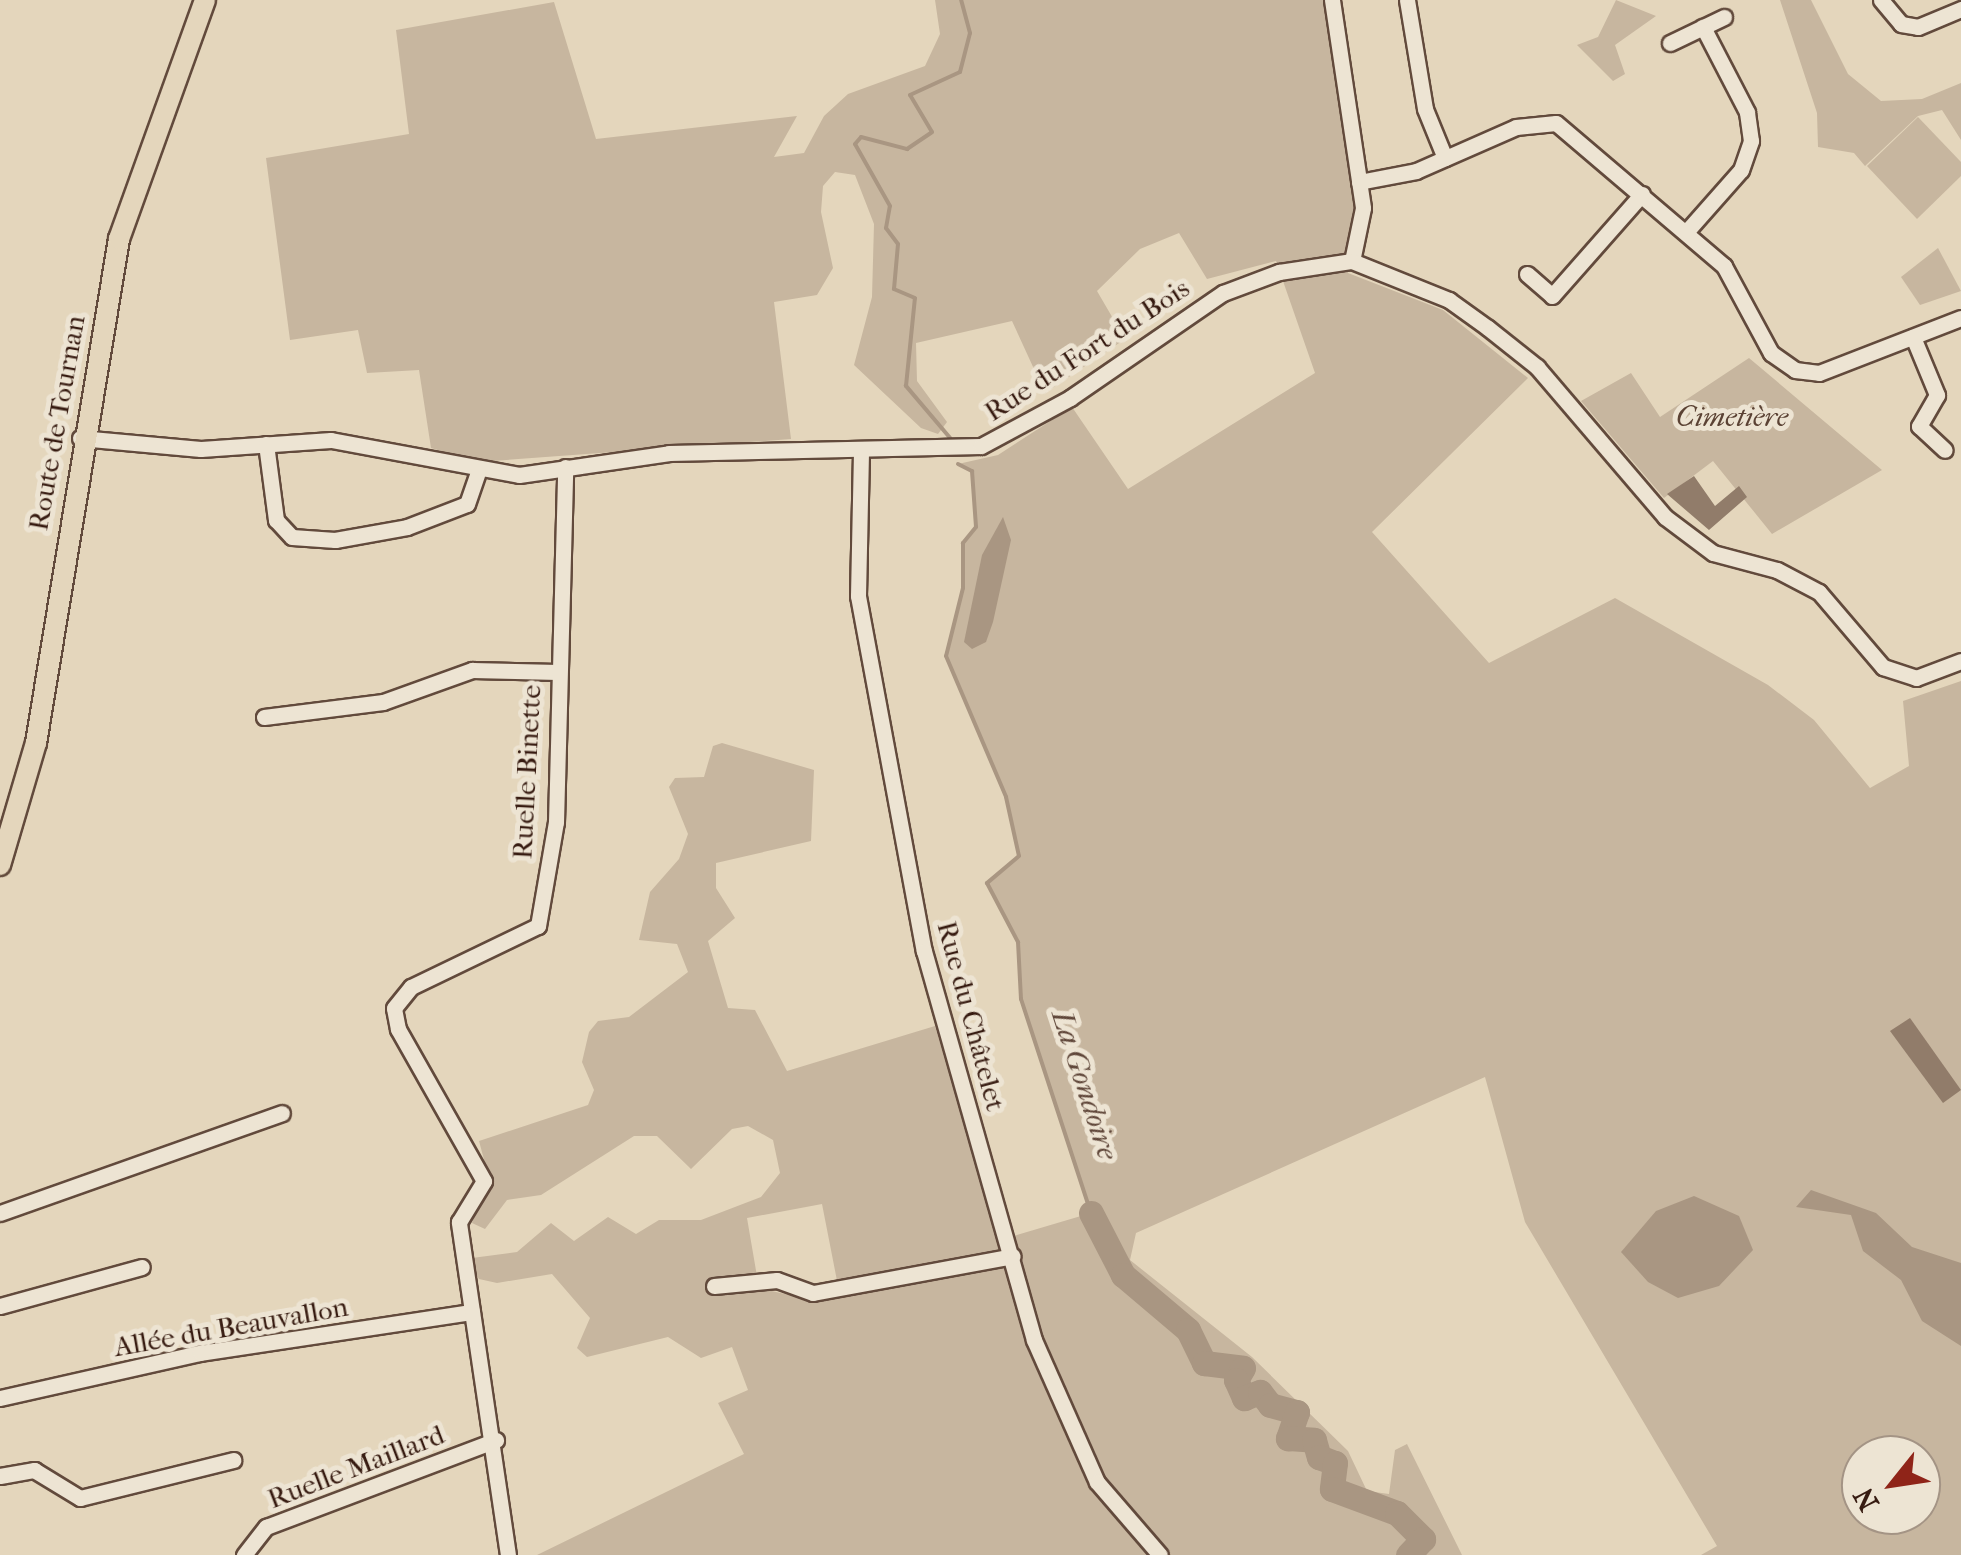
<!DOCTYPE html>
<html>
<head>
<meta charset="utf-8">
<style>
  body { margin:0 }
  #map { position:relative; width:1961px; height:1555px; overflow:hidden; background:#e4d6bc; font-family:"IM FELL French Canon",serif }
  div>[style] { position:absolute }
  .green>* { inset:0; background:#c7b69f }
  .water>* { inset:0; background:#a99682 }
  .stream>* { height:4px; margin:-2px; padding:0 2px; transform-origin:2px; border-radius:2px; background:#a99682 }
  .river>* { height:25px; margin:-12.5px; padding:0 12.5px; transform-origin:12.5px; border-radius:12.5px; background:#a99682 }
  .building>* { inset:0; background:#917c6a }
  .roads { filter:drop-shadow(2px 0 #624a3c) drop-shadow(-2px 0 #624a3c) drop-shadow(0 2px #624a3c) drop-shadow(0 -2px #624a3c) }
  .minor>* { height:15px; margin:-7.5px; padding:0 7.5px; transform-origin:7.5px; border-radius:7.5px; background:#ede4d3 }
  .major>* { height:20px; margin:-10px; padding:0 10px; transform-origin:10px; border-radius:10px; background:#e4d6bc }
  span { translate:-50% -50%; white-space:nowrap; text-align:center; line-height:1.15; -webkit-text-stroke:10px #ede4d3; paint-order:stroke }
  .street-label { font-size:28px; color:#371b11 }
  .park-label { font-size:28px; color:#5b4234; font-style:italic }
  .water-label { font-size:30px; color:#5f4639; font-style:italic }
  .north { position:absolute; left:1841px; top:1435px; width:100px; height:100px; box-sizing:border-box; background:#ede4d3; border:2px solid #a49485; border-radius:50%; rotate:240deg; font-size:28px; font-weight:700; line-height:40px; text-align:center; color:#371b11 }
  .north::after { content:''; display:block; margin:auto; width:35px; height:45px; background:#8f2418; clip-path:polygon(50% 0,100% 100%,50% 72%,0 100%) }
</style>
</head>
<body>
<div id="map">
  <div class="green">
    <i style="clip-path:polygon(evenodd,935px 0,1324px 0,1355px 185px,1348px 273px,1443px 310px,1528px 378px,1372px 532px,1489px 663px,1615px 598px,1768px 685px,1814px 720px,1870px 788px,1909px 766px,1903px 701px,1961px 681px,1961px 1555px,1701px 1555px,1717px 1546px,1525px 1222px,1485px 1077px,1136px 1233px,1130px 1260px,1252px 1357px,1348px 1451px,1367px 1491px,1389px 1494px,1395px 1450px,1407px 1444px,1462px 1555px,537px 1555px,744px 1454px,718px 1403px,748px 1390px,732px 1347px,701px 1358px,668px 1337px,587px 1357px,577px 1348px,590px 1318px,552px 1274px,497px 1283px,479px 1279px,470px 1266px,472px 1258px,517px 1252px,551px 1223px,574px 1241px,608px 1217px,636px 1234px,659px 1220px,701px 1220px,761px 1197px,780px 1173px,773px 1140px,748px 1126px,732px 1129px,691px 1169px,657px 1136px,634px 1136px,541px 1195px,507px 1200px,485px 1229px,472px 1223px,489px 1178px,479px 1141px,588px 1105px,594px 1090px,582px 1062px,589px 1032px,598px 1021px,629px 1017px,688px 972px,677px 944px,639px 940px,650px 892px,679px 859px,688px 834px,669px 787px,675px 778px,704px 777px,713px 746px,722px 743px,814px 770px,811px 841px,716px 863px,716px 888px,735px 918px,708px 941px,728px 1008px,755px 1010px,787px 1071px,935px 1026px,1000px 1240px,1091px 1213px,1021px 999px,1018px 942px,987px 883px,1019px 856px,1006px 797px,946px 656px,963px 588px,963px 543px,976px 527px,972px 471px,958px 464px,998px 455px,1072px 407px,1128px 489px,1315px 373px,1276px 261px,1207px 279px,1179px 233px,1140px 249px,1097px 291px,1125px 339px,1045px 393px,1012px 321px,916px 343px,917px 381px,947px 422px,938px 434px,921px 428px,854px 365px,872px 297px,874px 224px,855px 175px,835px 172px,823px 186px,821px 212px,833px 268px,817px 295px,774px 302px,791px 439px,478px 462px,431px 448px,419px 370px,367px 373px,358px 330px,290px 340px,266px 158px,409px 134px,396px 30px,554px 2px,596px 139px,797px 116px,774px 157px,804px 153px,824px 116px,848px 94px,925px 66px,940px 34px,935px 0,822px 1204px,840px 1296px,811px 1300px,759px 1288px,747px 1218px,822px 1204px,935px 0,1861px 1455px,1921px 1455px,1921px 1515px,1861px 1515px,1861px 1455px)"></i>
    <i style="clip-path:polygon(1616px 0,1656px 16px,1615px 45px,1625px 74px,1613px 81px,1577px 45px,1598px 37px)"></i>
    <i style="clip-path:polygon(1780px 0,1811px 0,1848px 74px,1881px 101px,1922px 99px,1961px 83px,1961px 140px,1942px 110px,1918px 116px,1865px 166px,1854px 153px,1818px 147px,1817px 113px)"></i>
    <i style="clip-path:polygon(1918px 117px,1961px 162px,1961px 176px,1917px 219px,1867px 166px)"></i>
    <i style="clip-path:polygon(1938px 248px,1961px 291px,1920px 305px,1901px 277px)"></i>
    <i style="clip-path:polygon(1749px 358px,1882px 470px,1772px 534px,1713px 461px,1664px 498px,1581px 401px,1631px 373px,1660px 417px)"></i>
  </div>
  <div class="water">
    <i style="clip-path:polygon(1003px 517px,1011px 540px,993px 622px,986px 642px,972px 649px,964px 642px,982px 555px)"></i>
    <i style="clip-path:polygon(1811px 1190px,1876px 1213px,1912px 1247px,1961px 1263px,1961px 1346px,1922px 1321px,1901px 1280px,1863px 1251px,1851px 1215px,1796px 1207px)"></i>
    <i style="clip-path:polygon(1694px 1196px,1739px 1216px,1753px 1250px,1719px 1286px,1678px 1298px,1648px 1282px,1621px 1252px,1656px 1211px)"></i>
  </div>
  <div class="stream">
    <i style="left:951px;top:439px;width:70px;rotate:-130.3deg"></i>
    <i style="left:906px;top:386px;width:88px;rotate:-84.2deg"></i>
    <i style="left:915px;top:298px;width:23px;rotate:-157deg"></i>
    <i style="left:894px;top:289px;width:45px;rotate:-84.9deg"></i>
    <i style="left:898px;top:244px;width:20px;rotate:-127deg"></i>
    <i style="left:886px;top:228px;width:22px;rotate:-80deg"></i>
    <i style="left:890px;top:206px;width:71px;rotate:-119.4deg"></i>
    <i style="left:855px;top:144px;width:9px;rotate:-49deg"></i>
    <i style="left:861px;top:137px;width:48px;rotate:14.6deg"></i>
    <i style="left:907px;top:149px;width:30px;rotate:-34deg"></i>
    <i style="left:932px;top:132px;width:43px;rotate:-120.7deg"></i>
    <i style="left:910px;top:95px;width:55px;rotate:-24.7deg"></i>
    <i style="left:960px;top:72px;width:40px;rotate:-75.6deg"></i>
    <i style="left:970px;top:33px;width:34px;rotate:-105deg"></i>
    <i style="left:958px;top:464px;width:16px;rotate:27deg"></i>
    <i style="left:972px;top:471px;width:56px;rotate:85.9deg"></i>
    <i style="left:976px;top:527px;width:21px;rotate:129deg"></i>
    <i style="left:963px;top:543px;width:45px;rotate:90deg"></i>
    <i style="left:963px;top:588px;width:70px;rotate:104deg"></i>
    <i style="left:946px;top:656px;width:153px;rotate:66.9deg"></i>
    <i style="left:1006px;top:797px;width:60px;rotate:77.6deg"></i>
    <i style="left:1019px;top:856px;width:42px;rotate:139.8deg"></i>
    <i style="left:987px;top:883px;width:67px;rotate:62.3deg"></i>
    <i style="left:1018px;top:942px;width:57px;rotate:87deg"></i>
    <i style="left:1021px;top:999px;width:225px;rotate:71.9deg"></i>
  </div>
  <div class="river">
    <i style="left:1091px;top:1213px;width:70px;rotate:62.7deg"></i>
    <i style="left:1123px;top:1275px;width:85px;rotate:40.2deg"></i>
    <i style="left:1188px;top:1330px;width:37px;rotate:64deg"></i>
    <i style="left:1204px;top:1363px;width:39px;rotate:7deg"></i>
    <i style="left:1243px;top:1368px;width:14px;rotate:120deg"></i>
    <i style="left:1236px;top:1380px;width:20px;rotate:66deg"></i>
    <i style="left:1244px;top:1398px;width:17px;rotate:-21deg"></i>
    <i style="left:1260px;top:1392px;width:16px;rotate:52deg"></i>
    <i style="left:1270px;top:1405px;width:28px;rotate:15deg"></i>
    <i style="left:1297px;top:1412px;width:28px;rotate:109deg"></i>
    <i style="left:1288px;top:1438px;width:26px;rotate:4deg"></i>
    <i style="left:1314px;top:1440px;width:18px;rotate:74deg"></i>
    <i style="left:1319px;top:1457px;width:17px;rotate:21deg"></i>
    <i style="left:1335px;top:1463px;width:26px;rotate:97deg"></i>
    <i style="left:1332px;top:1489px;width:69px;rotate:20.3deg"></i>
    <i style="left:1397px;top:1513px;width:37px;rotate:45deg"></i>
    <i style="left:1423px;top:1539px;width:22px;rotate:133deg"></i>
  </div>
  <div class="building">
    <i style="clip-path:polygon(1694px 476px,1715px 506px,1739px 486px,1747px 497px,1709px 530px,1667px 494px)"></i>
    <i style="clip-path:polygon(1910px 1018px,1961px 1090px,1943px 1103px,1890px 1031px)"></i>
  </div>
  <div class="roads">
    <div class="minor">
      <i style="left:1332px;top:0;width:210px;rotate:81.5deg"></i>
      <i style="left:1363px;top:208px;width:54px;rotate:101.7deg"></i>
      <i style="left:1407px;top:0;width:110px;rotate:80.6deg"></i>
      <i style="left:1425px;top:109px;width:53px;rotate:67.8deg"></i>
      <i style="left:1881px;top:0;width:31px;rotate:50deg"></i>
      <i style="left:1901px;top:24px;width:17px;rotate:10deg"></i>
      <i style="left:1918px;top:27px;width:47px;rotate:-22.7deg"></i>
      <i style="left:1670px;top:43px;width:60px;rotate:-25.7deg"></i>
      <i style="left:1359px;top:182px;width:58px;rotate:-10.9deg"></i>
      <i style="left:1416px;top:171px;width:109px;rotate:-23.7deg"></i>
      <i style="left:1516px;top:127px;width:40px;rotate:-5.7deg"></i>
      <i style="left:1556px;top:123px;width:221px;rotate:40.4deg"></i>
      <i style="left:1724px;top:266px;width:99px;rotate:61.6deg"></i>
      <i style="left:1771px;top:353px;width:29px;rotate:35deg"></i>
      <i style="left:1795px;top:370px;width:24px;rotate:7deg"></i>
      <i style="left:1819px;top:373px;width:152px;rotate:-21.2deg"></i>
      <i style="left:1687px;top:231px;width:81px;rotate:-48.5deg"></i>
      <i style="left:1741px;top:170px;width:31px;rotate:-71deg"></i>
      <i style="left:1751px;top:141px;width:29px;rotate:-98deg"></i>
      <i style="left:1747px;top:112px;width:96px;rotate:-117.4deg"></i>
      <i style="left:1527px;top:274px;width:33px;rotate:41deg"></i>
      <i style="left:1552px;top:296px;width:136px;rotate:-48.6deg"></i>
      <i style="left:1913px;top:337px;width:63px;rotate:67.5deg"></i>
      <i style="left:1937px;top:395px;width:36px;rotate:120deg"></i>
      <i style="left:1919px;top:426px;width:35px;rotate:43deg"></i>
      <i style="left:80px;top:438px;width:121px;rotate:5.2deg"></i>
      <i style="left:201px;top:449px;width:130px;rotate:-4deg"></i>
      <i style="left:331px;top:440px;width:191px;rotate:10.5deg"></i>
      <i style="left:519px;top:475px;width:152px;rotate:-8.3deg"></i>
      <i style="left:669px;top:453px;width:312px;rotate:-1.3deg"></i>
      <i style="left:981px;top:446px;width:101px;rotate:-28.3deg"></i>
      <i style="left:1070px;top:398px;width:186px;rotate:-34.5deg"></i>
      <i style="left:1223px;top:293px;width:60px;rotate:-20.6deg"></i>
      <i style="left:1279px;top:272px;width:74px;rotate:-8.6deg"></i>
      <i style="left:1352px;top:261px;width:105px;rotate:21.9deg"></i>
      <i style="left:1449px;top:300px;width:48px;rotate:35.7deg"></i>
      <i style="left:1488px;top:328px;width:63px;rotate:38.5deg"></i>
      <i style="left:1537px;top:367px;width:197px;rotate:49.5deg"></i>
      <i style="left:1665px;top:517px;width:60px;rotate:36.9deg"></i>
      <i style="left:1713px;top:553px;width:66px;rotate:14.9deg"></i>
      <i style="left:1777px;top:570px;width:47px;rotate:27.6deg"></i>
      <i style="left:1819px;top:592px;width:99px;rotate:49.5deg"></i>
      <i style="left:1883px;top:667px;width:35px;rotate:18deg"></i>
      <i style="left:1916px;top:678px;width:48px;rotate:-20.7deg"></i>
      <i style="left:266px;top:444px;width:77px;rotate:82.5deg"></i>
      <i style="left:276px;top:520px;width:23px;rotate:47deg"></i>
      <i style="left:292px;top:537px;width:43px;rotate:4deg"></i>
      <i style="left:335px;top:540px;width:73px;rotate:-10.2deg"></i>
      <i style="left:407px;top:527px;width:64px;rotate:-21deg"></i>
      <i style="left:467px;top:504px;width:34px;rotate:-71deg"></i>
      <i style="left:861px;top:452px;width:144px;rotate:91.2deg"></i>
      <i style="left:858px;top:596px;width:361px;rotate:79.5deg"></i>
      <i style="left:924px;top:951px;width:404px;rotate:74.2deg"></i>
      <i style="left:1034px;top:1340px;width:155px;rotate:66.1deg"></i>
      <i style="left:1097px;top:1482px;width:96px;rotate:49.2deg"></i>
      <i style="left:264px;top:717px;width:120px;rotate:-7.2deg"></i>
      <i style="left:383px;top:702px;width:95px;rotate:-19.8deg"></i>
      <i style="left:472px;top:670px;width:86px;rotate:1.3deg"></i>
      <i style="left:0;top:1213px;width:299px;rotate:-19.5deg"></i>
      <i style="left:714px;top:1286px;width:63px;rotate:-5.4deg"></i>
      <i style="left:777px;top:1280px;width:38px;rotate:20deg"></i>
      <i style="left:813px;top:1293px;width:203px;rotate:-10.5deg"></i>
      <i style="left:0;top:1306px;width:147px;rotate:-15.4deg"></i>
      <i style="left:0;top:1398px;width:205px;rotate:-12.7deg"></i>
      <i style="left:200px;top:1353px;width:275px;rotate:-8.6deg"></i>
      <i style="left:0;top:1476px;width:35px;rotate:-10deg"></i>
      <i style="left:34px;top:1470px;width:54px;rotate:31.3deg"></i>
      <i style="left:80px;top:1498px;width:158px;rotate:-13.9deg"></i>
      <i style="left:244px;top:1555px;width:36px;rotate:-52deg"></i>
      <i style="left:266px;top:1527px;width:246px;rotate:-20.7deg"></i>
      <i style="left:508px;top:1555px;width:337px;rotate:-98.4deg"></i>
      <i style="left:459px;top:1222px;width:48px;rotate:-58.6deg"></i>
      <i style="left:484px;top:1181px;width:175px;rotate:-119.5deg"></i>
      <i style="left:398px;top:1029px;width:21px;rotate:-101deg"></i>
      <i style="left:394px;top:1008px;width:27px;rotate:-51deg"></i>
      <i style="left:411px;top:987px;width:141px;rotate:-25.7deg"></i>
      <i style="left:538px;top:926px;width:106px;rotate:-80.2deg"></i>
      <i style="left:556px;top:822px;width:355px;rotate:-88.5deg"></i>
    </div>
    <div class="major">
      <i style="left:0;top:865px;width:127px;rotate:-73.6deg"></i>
      <i style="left:36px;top:743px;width:511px;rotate:-80.65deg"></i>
      <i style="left:119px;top:239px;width:254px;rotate:-70.2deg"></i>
    </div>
  </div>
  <div class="street-label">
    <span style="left:1087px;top:350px;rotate:-33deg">Rue du Fort du Bois</span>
    <span style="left:57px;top:423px;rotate:-80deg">Route de Tournan</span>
    <span style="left:527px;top:772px;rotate:-87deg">Ruelle Binette</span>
    <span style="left:971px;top:1016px;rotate:75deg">Rue du Châtelet</span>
    <span style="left:231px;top:1327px;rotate:-10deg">Allée du Beauvallon</span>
    <span style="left:356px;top:1467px;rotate:-21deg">Ruelle Maillard</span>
  </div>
  <div class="park-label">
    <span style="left:1732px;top:417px">Cimetière</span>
  </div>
  <div class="water-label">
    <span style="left:1084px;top:1085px;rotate:72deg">La Gondoire</span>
  </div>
  <div class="north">N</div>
</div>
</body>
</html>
